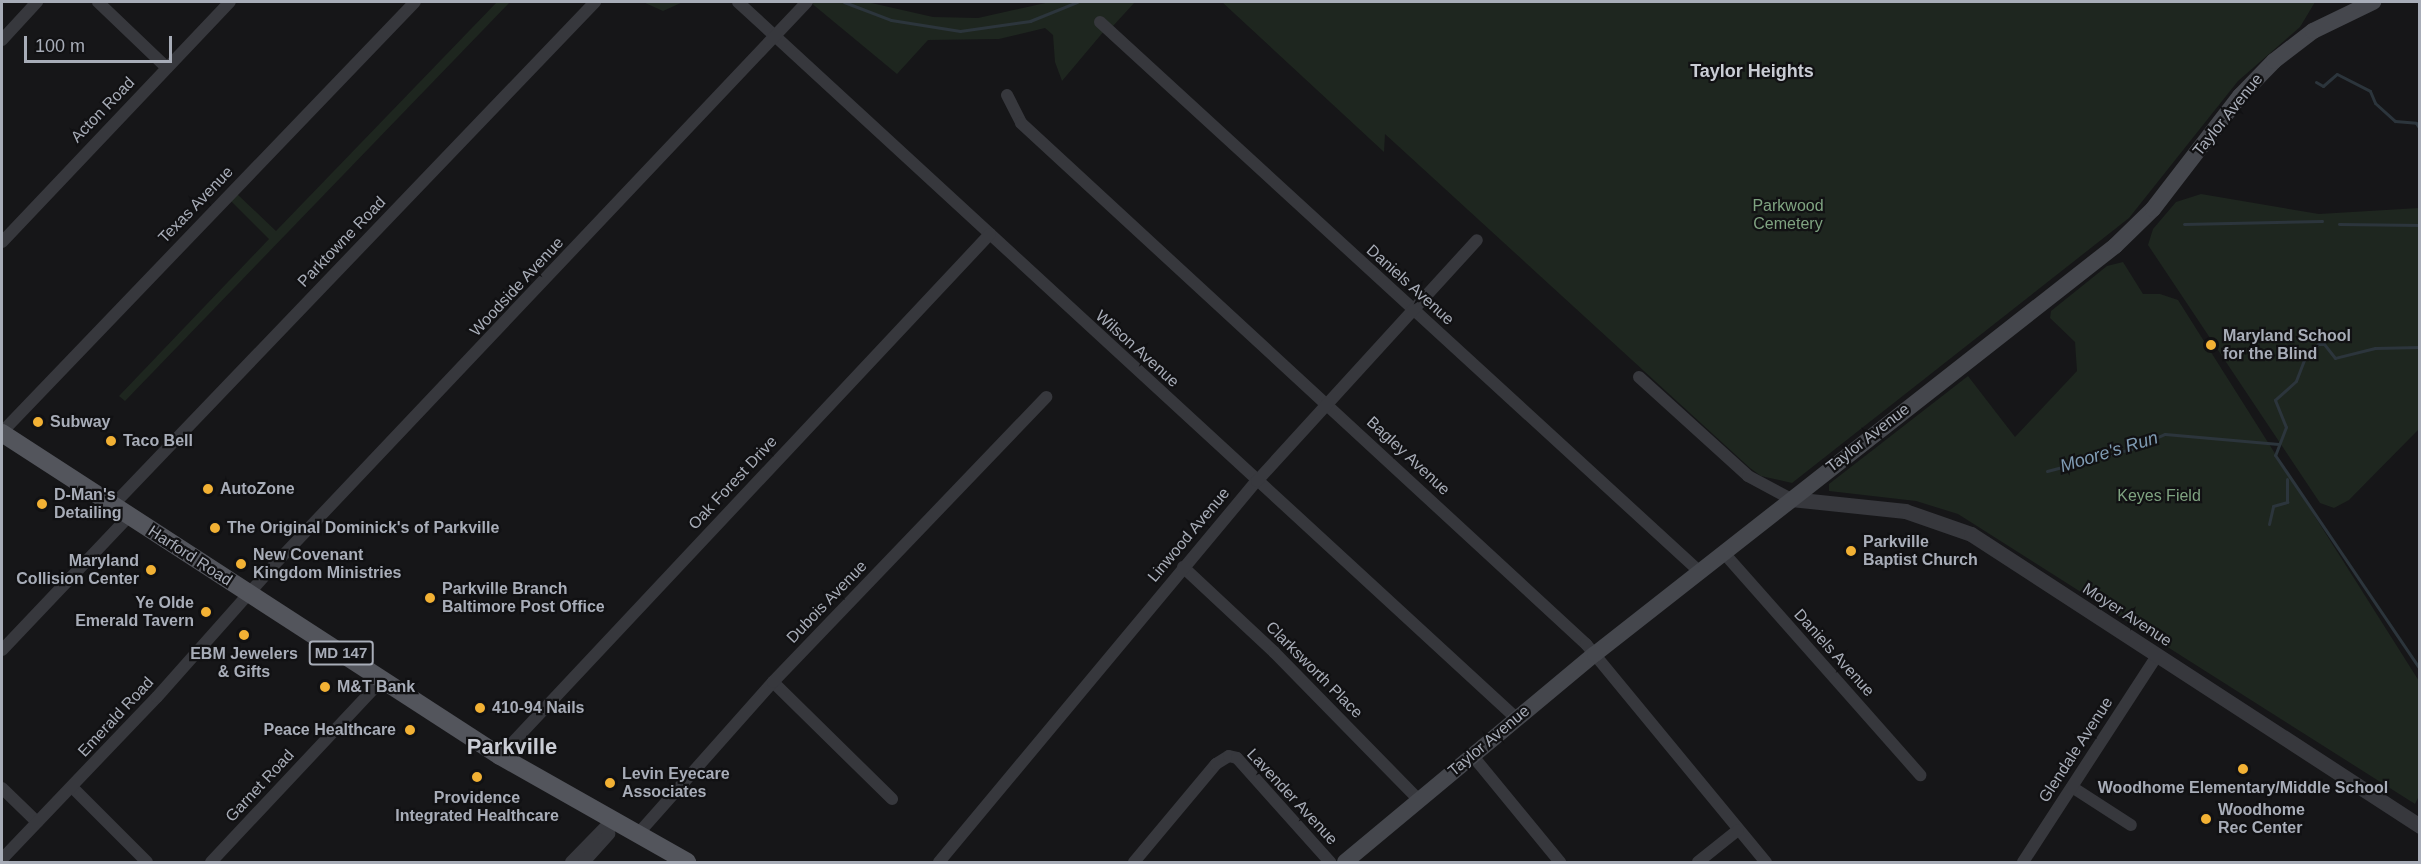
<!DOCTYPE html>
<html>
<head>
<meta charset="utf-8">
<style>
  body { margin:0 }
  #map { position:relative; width:2421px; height:864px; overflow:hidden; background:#161618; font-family:Arial,sans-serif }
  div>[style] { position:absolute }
  .green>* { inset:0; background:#1e261f }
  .stream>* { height:3px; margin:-1.5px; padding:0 1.5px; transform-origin:1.5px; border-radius:1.5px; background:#2c353c }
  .minor>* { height:12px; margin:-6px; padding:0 6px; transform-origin:6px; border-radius:6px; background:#37383d }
  .tertiary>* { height:15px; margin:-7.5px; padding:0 7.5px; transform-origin:7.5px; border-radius:7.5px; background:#37383d }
  .secondary>* { height:16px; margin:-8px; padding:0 8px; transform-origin:8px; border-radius:8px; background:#45474d }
  .primary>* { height:18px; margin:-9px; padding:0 9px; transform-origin:9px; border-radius:9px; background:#53555c }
  .dots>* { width:16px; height:16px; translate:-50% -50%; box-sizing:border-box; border:3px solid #111113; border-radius:50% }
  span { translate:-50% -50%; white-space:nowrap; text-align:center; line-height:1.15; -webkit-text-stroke:4.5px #111113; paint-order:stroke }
  .shield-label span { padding:2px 4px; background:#111113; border:2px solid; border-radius:4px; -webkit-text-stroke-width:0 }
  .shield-label { font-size:15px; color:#a8adb8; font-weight:700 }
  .street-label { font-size:16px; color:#a8adb8 }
  .park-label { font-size:16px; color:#7fa381 }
  .poi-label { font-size:16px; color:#a8adb8; font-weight:700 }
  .left { translate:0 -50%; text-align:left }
  .right { translate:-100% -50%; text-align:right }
  .neighbourhood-label { font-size:18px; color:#c9ccd4; font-weight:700 }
  .water-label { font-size:18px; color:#7f9bb3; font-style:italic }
  .district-label { font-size:22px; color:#c9ccd4; font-weight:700 }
  .frame { position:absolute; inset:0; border:3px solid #a8adb8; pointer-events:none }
  .scale { position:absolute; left:24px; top:36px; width:148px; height:27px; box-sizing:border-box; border:3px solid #a8adb8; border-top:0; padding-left:8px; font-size:18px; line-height:21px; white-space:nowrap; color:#a8adb8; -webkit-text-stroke:4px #111113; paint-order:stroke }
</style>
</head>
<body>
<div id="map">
  <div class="green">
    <i style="clip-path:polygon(497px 2px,510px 2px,125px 401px,119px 396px,269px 239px,230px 200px,236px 193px,276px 231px)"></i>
    <i style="clip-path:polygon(643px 2px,683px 2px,663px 11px)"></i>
    <i style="clip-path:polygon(810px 2px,867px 2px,933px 17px,978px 18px,1050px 2px,1135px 2px,1113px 26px,1110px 24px,1062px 81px,1055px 62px,1053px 35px,1045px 28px,999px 39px,928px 40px,897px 74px)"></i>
    <i style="clip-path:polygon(1222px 2px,2315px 2px,2300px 27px,2238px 81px,2129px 218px,1792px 483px,1761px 476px,1750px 468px,1385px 134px,1384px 152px)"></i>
    <i style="clip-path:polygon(2201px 194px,2319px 214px,2419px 208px,2419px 429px,2349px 500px,2334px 508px,2320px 503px,2148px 245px,2153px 229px,2176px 202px)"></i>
    <i style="clip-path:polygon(2123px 262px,2143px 294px,2160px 294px,2178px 300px,2419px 681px,2420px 794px,2415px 804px,1958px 514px,1916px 501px,1829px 491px,1829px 484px,1968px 376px,2015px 437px,2077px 371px,2075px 342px,2050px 318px,2051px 311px,2107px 266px)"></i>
  </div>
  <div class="stream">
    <i style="left:844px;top:2px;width:50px;rotate:21deg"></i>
    <i style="left:891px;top:20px;width:70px;rotate:9.1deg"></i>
    <i style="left:960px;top:31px;width:71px;rotate:-8.1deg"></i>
    <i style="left:1030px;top:21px;width:51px;rotate:-22deg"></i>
    <i style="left:2316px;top:82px;width:8px;rotate:30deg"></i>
    <i style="left:2323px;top:86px;width:18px;rotate:-41deg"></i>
    <i style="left:2337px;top:74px;width:37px;rotate:27deg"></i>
    <i style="left:2370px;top:91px;width:13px;rotate:67deg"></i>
    <i style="left:2375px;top:103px;width:27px;rotate:42deg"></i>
    <i style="left:2395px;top:121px;width:21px;rotate:5deg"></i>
    <i style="left:2416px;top:123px;width:7px;rotate:56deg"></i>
    <i style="left:2184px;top:224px;width:138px;rotate:-1.2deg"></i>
    <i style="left:2339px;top:224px;width:81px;rotate:0.7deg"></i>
    <i style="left:2420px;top:347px;width:45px;rotate:178.7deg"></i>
    <i style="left:2375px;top:348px;width:41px;rotate:166deg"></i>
    <i style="left:2335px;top:358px;width:18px;rotate:-128deg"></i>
    <i style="left:2324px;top:344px;width:6px;rotate:180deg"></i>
    <i style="left:2318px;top:344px;width:21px;rotate:131deg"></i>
    <i style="left:2304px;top:360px;width:22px;rotate:111deg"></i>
    <i style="left:2296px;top:381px;width:28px;rotate:138deg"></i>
    <i style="left:2275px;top:400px;width:29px;rotate:68deg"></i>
    <i style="left:2286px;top:427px;width:30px;rotate:111deg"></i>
    <i style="left:2275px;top:455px;width:258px;rotate:55.9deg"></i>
    <i style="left:2047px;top:471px;width:87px;rotate:-14.7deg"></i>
    <i style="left:2131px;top:449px;width:37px;rotate:-24deg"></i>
    <i style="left:2165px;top:434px;width:114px;rotate:5deg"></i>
    <i style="left:2269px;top:524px;width:18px;rotate:-77deg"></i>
    <i style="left:2273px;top:506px;width:15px;rotate:-16deg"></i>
    <i style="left:2287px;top:502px;width:23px;rotate:-90deg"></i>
  </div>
  <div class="minor">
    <i style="left:98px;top:2px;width:95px;rotate:43.7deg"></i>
    <i style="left:738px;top:2px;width:1057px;rotate:42.62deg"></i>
    <i style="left:1100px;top:22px;width:813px;rotate:42.51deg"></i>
    <i style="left:2px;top:40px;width:52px;rotate:-47.4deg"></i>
    <i style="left:1007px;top:95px;width:31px;rotate:63deg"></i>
    <i style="left:1021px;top:123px;width:769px;rotate:42.68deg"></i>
    <i style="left:1586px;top:644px;width:283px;rotate:50.5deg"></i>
    <i style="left:2px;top:242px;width:331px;rotate:-46.5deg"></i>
    <i style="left:1639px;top:377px;width:147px;rotate:42.2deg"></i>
    <i style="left:1748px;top:476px;width:49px;rotate:28.1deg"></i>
    <i style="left:2px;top:432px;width:596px;rotate:-46.16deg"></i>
    <i style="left:113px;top:505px;width:697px;rotate:-46.22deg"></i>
    <i style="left:1723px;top:552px;width:298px;rotate:48.5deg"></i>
    <i style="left:1183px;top:567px;width:125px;rotate:43deg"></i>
    <i style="left:1274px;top:652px;width:207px;rotate:45.6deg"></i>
    <i style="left:2px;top:650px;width:185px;rotate:-46.5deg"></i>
    <i style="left:773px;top:682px;width:167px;rotate:44.5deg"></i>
    <i style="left:1472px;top:755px;width:139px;rotate:50.6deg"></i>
    <i style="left:500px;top:756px;width:716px;rotate:-46.81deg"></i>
    <i style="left:72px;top:787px;width:106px;rotate:45deg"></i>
    <i style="left:2072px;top:787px;width:70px;rotate:32.8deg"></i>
    <i style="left:2px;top:788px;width:49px;rotate:44.2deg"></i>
    <i style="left:637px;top:835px;width:205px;rotate:-48.4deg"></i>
    <i style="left:773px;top:682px;width:395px;rotate:-46.2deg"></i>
    <i style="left:2px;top:859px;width:224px;rotate:-46.3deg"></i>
    <i style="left:157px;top:697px;width:176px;rotate:-48.4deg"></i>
    <i style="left:274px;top:565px;width:775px;rotate:-46.57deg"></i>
    <i style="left:211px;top:862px;width:250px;rotate:-46.8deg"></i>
    <i style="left:571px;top:862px;width:57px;rotate:-45.7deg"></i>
    <i style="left:584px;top:862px;width:38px;rotate:-48deg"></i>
    <i style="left:939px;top:862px;width:496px;rotate:-50.2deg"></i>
    <i style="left:1257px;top:481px;width:326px;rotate:-47.6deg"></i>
    <i style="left:1134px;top:862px;width:128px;rotate:-50.1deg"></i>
    <i style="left:1216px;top:764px;width:15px;rotate:-32deg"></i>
    <i style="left:1229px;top:756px;width:8px;rotate:14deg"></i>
    <i style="left:1237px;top:758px;width:140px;rotate:48.2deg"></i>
    <i style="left:1698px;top:862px;width:51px;rotate:-38.7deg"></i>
    <i style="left:2023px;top:862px;width:246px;rotate:-57deg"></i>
  </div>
  <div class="tertiary">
    <i style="left:1791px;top:499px;width:115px;rotate:6deg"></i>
    <i style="left:1905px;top:511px;width:70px;rotate:19.2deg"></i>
    <i style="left:1971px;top:534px;width:536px;rotate:33.04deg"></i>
  </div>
  <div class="secondary">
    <i style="left:1345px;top:862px;width:325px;rotate:-39.8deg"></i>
    <i style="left:1595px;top:654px;width:661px;rotate:-38.12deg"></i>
    <i style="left:2115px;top:246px;width:53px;rotate:-44.2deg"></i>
    <i style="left:2153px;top:209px;width:143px;rotate:-52.4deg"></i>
    <i style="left:2240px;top:96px;width:49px;rotate:-45.8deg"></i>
    <i style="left:2274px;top:61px;width:49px;rotate:-37.6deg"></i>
    <i style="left:2313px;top:31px;width:67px;rotate:-25.8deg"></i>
  </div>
  <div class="primary">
    <i style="left:2px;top:433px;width:594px;rotate:32.97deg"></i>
    <i style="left:500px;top:756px;width:215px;rotate:29.5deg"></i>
  </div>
  <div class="dots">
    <i style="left:2211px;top:345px;background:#f2b134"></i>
    <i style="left:38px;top:422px;background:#f2b134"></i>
    <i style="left:111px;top:441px;background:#f2b134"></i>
    <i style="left:208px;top:489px;background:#f2b134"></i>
    <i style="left:42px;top:504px;background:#f2b134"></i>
    <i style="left:215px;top:528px;background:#f2b134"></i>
    <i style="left:1851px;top:551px;background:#f2b134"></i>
    <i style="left:241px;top:564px;background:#f2b134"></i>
    <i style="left:151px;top:570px;background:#f2b134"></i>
    <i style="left:430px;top:598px;background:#f2b134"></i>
    <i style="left:206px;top:612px;background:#f2b134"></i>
    <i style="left:244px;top:635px;background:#f2b134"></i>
    <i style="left:325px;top:687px;background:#f2b134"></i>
    <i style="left:480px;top:708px;background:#f2b134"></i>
    <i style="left:410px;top:730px;background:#f2b134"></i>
    <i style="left:2243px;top:769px;background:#f2b134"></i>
    <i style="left:477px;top:777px;background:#f2b134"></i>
    <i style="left:610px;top:783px;background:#f2b134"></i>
    <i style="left:2206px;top:819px;background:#f2b134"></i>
  </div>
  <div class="shield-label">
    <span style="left:341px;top:653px">MD 147</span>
  </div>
  <div class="street-label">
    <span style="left:103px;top:110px;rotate:-46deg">Acton Road</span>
    <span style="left:2228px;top:115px;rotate:-51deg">Taylor Avenue</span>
    <span style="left:196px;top:205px;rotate:-46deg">Texas Avenue</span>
    <span style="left:342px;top:242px;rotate:-46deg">Parktowne Road</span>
    <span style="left:1410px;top:285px;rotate:42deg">Daniels Avenue</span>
    <span style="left:517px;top:287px;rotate:-47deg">Woodside Avenue</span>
    <span style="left:1137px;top:349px;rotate:42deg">Wilson Avenue</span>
    <span style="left:1868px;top:438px;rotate:-38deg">Taylor Avenue</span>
    <span style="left:1408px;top:456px;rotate:43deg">Bagley Avenue</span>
    <span style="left:733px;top:483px;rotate:-47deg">Oak Forest Drive</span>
    <span style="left:1189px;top:535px;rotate:-50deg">Linwood Avenue</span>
    <span style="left:190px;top:556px;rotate:33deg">Harford Road</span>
    <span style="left:827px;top:602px;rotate:-46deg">Dubois Avenue</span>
    <span style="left:2127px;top:615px;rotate:33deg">Moyer Avenue</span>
    <span style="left:1834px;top:653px;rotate:48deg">Daniels Avenue</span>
    <span style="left:1314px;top:670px;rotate:45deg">Clarksworth Place</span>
    <span style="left:116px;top:717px;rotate:-47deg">Emerald Road</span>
    <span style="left:1489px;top:741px;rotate:-40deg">Taylor Avenue</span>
    <span style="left:2076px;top:750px;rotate:-57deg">Glendale Avenue</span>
    <span style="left:260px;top:786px;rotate:-47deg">Garnet Road</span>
    <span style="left:1292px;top:797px;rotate:47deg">Lavender Avenue</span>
  </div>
  <div class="park-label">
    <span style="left:1788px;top:215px">Parkwood<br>Cemetery</span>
    <span style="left:2159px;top:496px">Keyes Field</span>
  </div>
  <div class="poi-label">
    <span class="left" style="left:2223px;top:345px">Maryland School<br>for the Blind</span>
    <span class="left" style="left:50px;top:422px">Subway</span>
    <span class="left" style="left:123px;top:441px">Taco Bell</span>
    <span class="left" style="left:220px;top:489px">AutoZone</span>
    <span class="left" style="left:54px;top:504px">D-Man's<br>Detailing</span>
    <span class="left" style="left:227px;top:528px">The Original Dominick's of Parkville</span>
    <span class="left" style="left:1863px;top:551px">Parkville<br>Baptist Church</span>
    <span class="left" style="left:253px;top:564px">New Covenant<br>Kingdom Ministries</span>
    <span class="right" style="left:139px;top:570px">Maryland<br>Collision Center</span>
    <span class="left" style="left:442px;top:598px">Parkville Branch<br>Baltimore Post Office</span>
    <span class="right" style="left:194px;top:612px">Ye Olde<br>Emerald Tavern</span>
    <span style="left:244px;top:663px">EBM Jewelers<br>&amp; Gifts</span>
    <span class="left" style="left:337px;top:687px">M&amp;T Bank</span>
    <span class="left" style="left:492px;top:708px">410-94 Nails</span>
    <span class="right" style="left:396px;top:730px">Peace Healthcare</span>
    <span class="left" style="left:622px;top:783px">Levin Eyecare<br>Associates</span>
    <span style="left:2243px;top:788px">Woodhome Elementary/Middle School</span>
    <span style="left:477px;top:807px">Providence<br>Integrated Healthcare</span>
    <span class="left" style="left:2218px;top:819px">Woodhome<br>Rec Center</span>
  </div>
  <div class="neighbourhood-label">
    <span style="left:1752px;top:71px">Taylor Heights</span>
  </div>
  <div class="water-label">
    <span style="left:2109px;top:452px;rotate:-17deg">Moore's Run</span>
  </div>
  <div class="district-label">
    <span style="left:512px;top:747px">Parkville</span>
  </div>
  <div class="frame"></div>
  <div class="scale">100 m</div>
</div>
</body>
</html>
